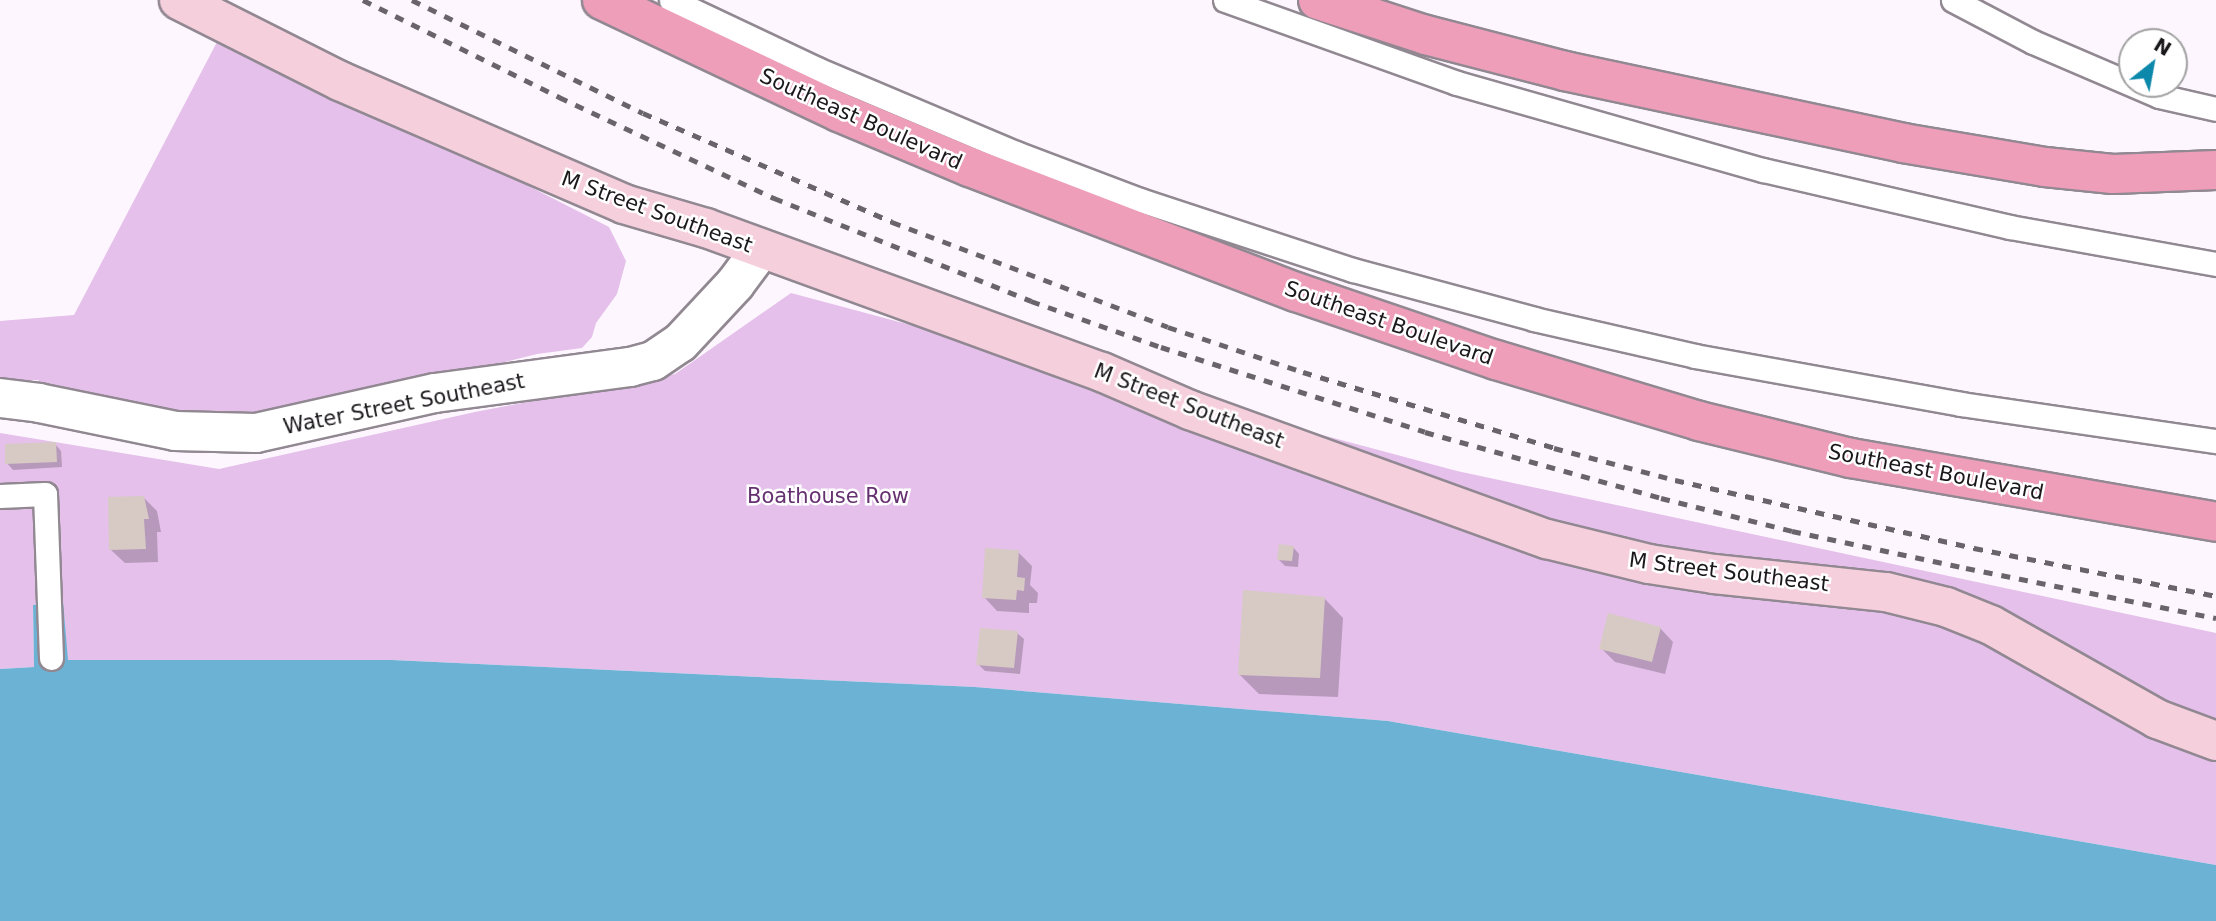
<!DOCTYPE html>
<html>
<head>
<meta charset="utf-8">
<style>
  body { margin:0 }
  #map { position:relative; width:2216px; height:921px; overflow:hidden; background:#fdf6fe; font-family:"DejaVu Sans",sans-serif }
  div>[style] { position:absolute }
  .green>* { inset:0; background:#e4c0ea }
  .water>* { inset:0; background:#6bb2d4 }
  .shadow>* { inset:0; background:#0003 }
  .building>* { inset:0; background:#d7cac4 }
  .roads { filter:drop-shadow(2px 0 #918892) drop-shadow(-2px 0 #918892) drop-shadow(0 2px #918892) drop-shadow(0 -2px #918892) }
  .lane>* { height:23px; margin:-11.5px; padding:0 11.5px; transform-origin:11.5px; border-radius:11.5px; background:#fff }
  .street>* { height:38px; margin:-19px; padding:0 19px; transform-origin:19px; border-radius:19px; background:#fff }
  .secondary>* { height:38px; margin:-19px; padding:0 19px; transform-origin:19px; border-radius:19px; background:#f6cfdc }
  .primary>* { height:38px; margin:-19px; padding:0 19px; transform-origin:19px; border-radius:19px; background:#ee9eb9 }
  .rail>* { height:5px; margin-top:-2.5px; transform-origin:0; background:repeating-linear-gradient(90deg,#69646a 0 9px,transparent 0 18px) }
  span { translate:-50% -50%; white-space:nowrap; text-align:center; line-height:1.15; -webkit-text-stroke:5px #fff; paint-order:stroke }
  .street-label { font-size:21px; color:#1b181c }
  .park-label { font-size:21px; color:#663171 }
  .north { position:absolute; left:2118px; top:28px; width:70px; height:70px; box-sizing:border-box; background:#fff; border:2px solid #a4a3a4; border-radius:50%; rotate:31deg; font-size:19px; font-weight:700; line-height:28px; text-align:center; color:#1b181c }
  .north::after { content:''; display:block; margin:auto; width:24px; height:32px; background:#0c88ab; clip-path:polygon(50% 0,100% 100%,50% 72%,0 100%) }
</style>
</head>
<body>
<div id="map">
  <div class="green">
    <i style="clip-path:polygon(217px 42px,501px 172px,609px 227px,626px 261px,617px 294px,596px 323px,592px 337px,582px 348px,537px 354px,271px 420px,201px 425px,35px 389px,39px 380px,0 381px,0 321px,74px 315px)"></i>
    <i style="clip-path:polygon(791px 293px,1457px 471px,2216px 633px,2216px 865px,1388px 721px,975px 687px,392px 660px,67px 660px,63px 601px,33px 605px,34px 667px,0 669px,0 433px,219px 469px,475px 412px,675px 374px)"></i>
  </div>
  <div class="water">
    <i style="clip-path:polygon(63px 601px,68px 660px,392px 660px,975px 687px,1388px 721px,2216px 865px,2216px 921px,0 921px,0 669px,34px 667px,33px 605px)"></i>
  </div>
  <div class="shadow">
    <i style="clip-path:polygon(55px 444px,61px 451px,62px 467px,13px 470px,7px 463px)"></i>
    <i style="clip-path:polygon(143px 497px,157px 511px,161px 532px,157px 532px,158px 562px,125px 563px,111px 550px)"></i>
    <i style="clip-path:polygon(1293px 547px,1299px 554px,1298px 567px,1285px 566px,1278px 559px)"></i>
    <i style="clip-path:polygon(1018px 552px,1032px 566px,1030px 585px,1038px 593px,1037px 603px,1029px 603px,1029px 613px,997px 611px,984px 597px)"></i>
    <i style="clip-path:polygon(1324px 598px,1343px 618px,1338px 697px,1259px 694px,1240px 675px)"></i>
    <i style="clip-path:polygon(1660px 628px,1673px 642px,1665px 674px,1615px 662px,1601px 648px)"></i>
    <i style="clip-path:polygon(1017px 633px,1024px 639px,1020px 674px,985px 671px,978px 664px)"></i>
  </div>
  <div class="building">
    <i style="clip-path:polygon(56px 442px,57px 462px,5px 464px,5px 444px)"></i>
    <i style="clip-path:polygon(144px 496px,149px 519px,144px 519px,146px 549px,109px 550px,108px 497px)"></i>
    <i style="clip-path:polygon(1279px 544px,1294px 546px,1292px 561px,1277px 560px)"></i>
    <i style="clip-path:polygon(985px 548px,1019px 550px,1017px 577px,1025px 578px,1024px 591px,1017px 590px,1016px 600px,982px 598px)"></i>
    <i style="clip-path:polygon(1243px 590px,1325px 597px,1320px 678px,1238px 675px)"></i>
    <i style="clip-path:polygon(1608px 613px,1661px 627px,1652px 662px,1599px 649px)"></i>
    <i style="clip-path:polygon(980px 628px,1018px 631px,1014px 668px,976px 665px)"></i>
  </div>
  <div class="roads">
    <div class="lane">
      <i style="left:671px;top:0;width:161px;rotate:25.3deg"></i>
      <i style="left:817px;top:69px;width:216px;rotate:22.9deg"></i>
      <i style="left:1016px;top:153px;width:133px;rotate:20.8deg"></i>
      <i style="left:1140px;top:200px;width:224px;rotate:18.2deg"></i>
      <i style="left:1353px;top:270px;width:188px;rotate:15.1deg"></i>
      <i style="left:1534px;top:319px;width:165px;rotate:12.9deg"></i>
      <i style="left:1695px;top:356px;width:270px;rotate:10.2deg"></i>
      <i style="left:1961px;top:404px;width:258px;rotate:8.3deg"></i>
      <i style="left:1225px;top:0;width:246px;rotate:19.7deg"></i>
      <i style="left:1457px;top:83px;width:318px;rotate:15.9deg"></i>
      <i style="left:1763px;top:170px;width:253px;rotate:13deg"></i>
      <i style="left:2010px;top:227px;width:209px;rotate:10.2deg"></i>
      <i style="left:1953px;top:0;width:90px;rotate:27.7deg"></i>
      <i style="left:2033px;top:42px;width:137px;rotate:23.2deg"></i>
      <i style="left:2159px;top:96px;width:58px;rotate:12.8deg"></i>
      <i style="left:0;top:496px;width:45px;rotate:-2.5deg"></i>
      <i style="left:45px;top:494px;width:164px;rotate:87.9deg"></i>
    </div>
    <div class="street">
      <i style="left:0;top:398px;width:39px;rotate:7deg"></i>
      <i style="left:39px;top:403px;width:139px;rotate:11.6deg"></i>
      <i style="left:175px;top:431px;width:81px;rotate:1.4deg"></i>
      <i style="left:256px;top:433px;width:183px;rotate:-12.6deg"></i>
      <i style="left:435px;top:393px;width:197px;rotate:-7.6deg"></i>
      <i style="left:630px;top:367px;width:24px;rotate:-15deg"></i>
      <i style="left:653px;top:361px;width:32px;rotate:-34deg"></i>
      <i style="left:680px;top:343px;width:81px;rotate:-47deg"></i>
      <i style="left:735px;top:284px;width:44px;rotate:-53.4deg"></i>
    </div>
    <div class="secondary">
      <i style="left:179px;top:0;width:180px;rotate:26.7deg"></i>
      <i style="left:340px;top:81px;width:309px;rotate:23.4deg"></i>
      <i style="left:624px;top:204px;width:85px;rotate:16.3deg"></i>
      <i style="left:706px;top:228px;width:421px;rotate:20deg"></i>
      <i style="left:1102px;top:372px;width:96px;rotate:23.4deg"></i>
      <i style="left:1190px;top:410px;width:380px;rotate:19.9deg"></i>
      <i style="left:1547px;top:539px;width:105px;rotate:13.8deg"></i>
      <i style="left:1649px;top:564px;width:66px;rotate:8.7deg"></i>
      <i style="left:1714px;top:574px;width:173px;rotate:6deg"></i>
      <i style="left:1886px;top:592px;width:62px;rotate:14deg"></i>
      <i style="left:1946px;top:607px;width:48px;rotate:21.8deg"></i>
      <i style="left:1991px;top:625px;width:191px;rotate:29.5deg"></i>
      <i style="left:2157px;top:719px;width:63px;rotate:20.4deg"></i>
    </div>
    <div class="primary">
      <i style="left:602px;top:0;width:262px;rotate:25.3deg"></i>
      <i style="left:839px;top:112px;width:142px;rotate:22.8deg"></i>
      <i style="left:970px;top:167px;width:349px;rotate:21deg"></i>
      <i style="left:1296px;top:292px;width:211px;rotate:18.8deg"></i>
      <i style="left:1496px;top:360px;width:212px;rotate:16.7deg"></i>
      <i style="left:1699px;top:421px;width:156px;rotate:13.7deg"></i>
      <i style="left:1851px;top:458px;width:371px;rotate:9.9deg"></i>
      <i style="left:1318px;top:0;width:114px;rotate:18deg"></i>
      <i style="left:1426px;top:35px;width:144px;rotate:14.5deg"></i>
      <i style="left:1565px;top:71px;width:346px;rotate:12deg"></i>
      <i style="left:1903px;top:143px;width:144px;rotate:9.6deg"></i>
      <i style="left:2045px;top:167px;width:68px;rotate:5.9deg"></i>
      <i style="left:2113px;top:174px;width:103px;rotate:-2.2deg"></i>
    </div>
  </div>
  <div class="rail">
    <i style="left:363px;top:0;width:219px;rotate:26.3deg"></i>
    <i style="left:559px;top:97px;width:238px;rotate:25.2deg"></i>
    <i style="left:774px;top:198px;width:277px;rotate:21.8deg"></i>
    <i style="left:1031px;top:301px;width:138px;rotate:19.5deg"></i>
    <i style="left:1161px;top:347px;width:277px;rotate:17.8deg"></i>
    <i style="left:1425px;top:432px;width:245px;rotate:15.6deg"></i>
    <i style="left:1661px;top:498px;width:135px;rotate:14.1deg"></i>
    <i style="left:1792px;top:531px;width:178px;rotate:12deg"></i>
    <i style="left:1966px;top:568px;width:255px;rotate:11.3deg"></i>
    <i style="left:412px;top:0;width:257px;rotate:26.1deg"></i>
    <i style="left:643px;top:113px;width:272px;rotate:23.6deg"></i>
    <i style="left:892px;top:222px;width:295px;rotate:20.8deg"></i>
    <i style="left:1168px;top:327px;width:142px;rotate:18.4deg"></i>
    <i style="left:1303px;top:372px;width:262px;rotate:16.8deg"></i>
    <i style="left:1554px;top:448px;width:125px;rotate:14.8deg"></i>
    <i style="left:1675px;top:480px;width:307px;rotate:12.8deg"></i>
    <i style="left:1974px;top:548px;width:247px;rotate:11.2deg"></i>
  </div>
  <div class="street-label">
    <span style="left:861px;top:119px;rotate:24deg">Southeast Boulevard</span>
    <span style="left:657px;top:212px;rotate:20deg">M Street Southeast</span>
    <span style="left:1389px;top:323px;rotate:19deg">Southeast Boulevard</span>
    <span style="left:404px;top:404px;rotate:-11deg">Water Street Southeast</span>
    <span style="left:1189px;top:406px;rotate:21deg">M Street Southeast</span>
    <span style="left:1936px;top:472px;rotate:11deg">Southeast Boulevard</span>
    <span style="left:1729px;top:572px;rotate:7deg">M Street Southeast</span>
  </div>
  <div class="park-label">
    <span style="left:828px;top:496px">Boathouse Row</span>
  </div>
  <div class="north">N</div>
</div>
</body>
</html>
